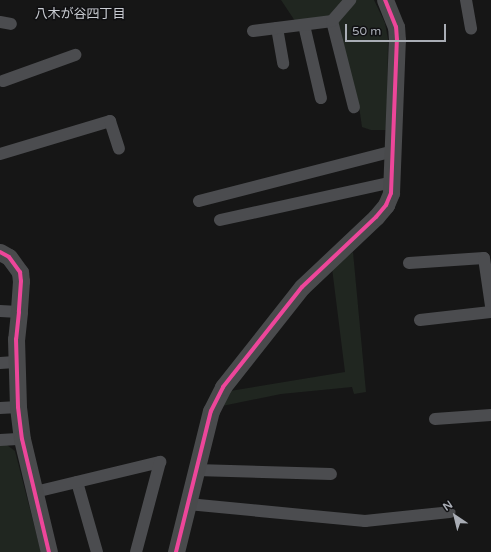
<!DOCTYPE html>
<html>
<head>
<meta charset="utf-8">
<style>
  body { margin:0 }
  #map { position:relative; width:491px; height:552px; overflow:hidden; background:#161616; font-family:"Varela Round","Noto Sans JP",sans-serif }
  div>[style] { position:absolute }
  .green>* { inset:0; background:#202620 }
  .street>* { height:12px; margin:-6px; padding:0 6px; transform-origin:6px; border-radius:6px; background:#4b4c4f }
  .secondary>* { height:17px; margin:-8.5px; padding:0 8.5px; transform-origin:8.5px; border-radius:8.5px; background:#494a4c }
  .cycleway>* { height:4px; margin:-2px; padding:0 2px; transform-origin:2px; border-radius:2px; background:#ed469a }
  span { translate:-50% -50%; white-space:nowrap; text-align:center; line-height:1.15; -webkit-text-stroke:3px #101012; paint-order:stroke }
  .neighbourhood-label { font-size:13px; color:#c9ccd2 }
  .north { position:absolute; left:435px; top:496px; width:40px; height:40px; -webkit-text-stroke:3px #101012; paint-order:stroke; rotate:325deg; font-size:11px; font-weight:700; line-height:16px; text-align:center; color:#a9adb5 }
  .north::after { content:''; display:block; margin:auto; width:14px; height:18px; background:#a9adb5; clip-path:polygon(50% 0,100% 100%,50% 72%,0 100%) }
  .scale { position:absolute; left:345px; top:24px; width:101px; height:18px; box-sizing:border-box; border:2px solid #a9adb5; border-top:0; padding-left:5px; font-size:12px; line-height:14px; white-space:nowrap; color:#a9adb5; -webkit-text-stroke:3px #101012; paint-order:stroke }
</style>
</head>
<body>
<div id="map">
  <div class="green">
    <i style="clip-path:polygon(281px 0,374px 0,385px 23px,388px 39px,387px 130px,371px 130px,362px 127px,359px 106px,338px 25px,295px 21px)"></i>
    <i style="clip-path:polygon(353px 252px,366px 392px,354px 394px,352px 387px,281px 394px,222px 406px,230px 391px,345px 372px,332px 268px)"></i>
    <i style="clip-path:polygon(0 445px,7px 445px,15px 451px,41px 552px,0 552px)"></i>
  </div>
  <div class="street">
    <i style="left:466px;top:0;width:29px;rotate:80deg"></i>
    <i style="left:332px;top:21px;width:89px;rotate:75.7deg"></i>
    <i style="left:0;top:22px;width:11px;rotate:10deg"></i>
    <i style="left:304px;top:25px;width:75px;rotate:76.9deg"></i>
    <i style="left:277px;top:28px;width:36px;rotate:80deg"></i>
    <i style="left:253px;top:31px;width:80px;rotate:-7.2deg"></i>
    <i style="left:332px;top:21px;width:28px;rotate:-49deg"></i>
    <i style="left:3px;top:81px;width:77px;rotate:-19.9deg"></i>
    <i style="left:0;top:154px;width:115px;rotate:-16.7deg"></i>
    <i style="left:110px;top:121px;width:29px;rotate:72deg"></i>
    <i style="left:199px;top:201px;width:201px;rotate:-14.4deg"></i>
    <i style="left:220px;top:220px;width:177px;rotate:-12.4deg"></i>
    <i style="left:409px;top:263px;width:75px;rotate:-3.8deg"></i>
    <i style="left:484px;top:258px;width:49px;rotate:81.7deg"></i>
    <i style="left:0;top:311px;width:19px;rotate:3deg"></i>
    <i style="left:420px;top:320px;width:71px;rotate:-6.4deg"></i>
    <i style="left:0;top:363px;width:15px;rotate:-4deg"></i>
    <i style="left:0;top:408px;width:18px;rotate:-3deg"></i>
    <i style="left:435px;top:419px;width:56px;rotate:-4.1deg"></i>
    <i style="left:0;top:440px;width:22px;rotate:-3deg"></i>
    <i style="left:196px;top:470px;width:135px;rotate:1.7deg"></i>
    <i style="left:77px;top:482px;width:73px;rotate:74.1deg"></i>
    <i style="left:35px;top:492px;width:129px;rotate:-13.5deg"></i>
    <i style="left:160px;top:462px;width:93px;rotate:104.9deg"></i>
    <i style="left:188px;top:504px;width:178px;rotate:5.5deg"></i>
    <i style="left:365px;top:521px;width:85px;rotate:-6deg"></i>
  </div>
  <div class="secondary">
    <i style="left:0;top:252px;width:10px;rotate:29deg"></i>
    <i style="left:9px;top:257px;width:19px;rotate:54deg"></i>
    <i style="left:20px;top:272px;width:9px;rotate:84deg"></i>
    <i style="left:21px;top:281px;width:31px;rotate:94deg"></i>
    <i style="left:19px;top:312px;width:27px;rotate:96deg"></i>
    <i style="left:16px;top:339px;width:68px;rotate:88.3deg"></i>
    <i style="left:18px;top:407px;width:32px;rotate:83deg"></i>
    <i style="left:22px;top:439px;width:116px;rotate:76.6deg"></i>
    <i style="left:176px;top:552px;width:145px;rotate:-76.1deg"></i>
    <i style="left:211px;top:411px;width:27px;rotate:-63deg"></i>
    <i style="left:223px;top:387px;width:127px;rotate:-51.7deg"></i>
    <i style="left:302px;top:287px;width:102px;rotate:-43.4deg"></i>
    <i style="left:376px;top:217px;width:16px;rotate:-50deg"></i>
    <i style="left:386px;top:205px;width:13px;rotate:-67deg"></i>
    <i style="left:391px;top:193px;width:153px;rotate:-87.8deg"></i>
    <i style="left:397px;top:40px;width:13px;rotate:-94deg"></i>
    <i style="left:396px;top:27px;width:29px;rotate:-112deg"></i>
  </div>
  <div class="cycleway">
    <i style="left:0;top:252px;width:10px;rotate:29deg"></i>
    <i style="left:9px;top:257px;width:19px;rotate:54deg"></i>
    <i style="left:20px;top:272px;width:9px;rotate:84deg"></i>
    <i style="left:21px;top:281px;width:31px;rotate:94deg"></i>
    <i style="left:19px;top:312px;width:27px;rotate:96deg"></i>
    <i style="left:16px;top:339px;width:68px;rotate:88.3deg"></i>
    <i style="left:18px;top:407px;width:32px;rotate:83deg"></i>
    <i style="left:22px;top:439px;width:116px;rotate:76.6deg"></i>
    <i style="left:176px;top:552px;width:145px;rotate:-76.1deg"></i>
    <i style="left:211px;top:411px;width:27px;rotate:-63deg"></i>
    <i style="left:223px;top:387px;width:127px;rotate:-51.7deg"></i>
    <i style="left:302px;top:287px;width:102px;rotate:-43.4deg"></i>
    <i style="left:376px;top:217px;width:16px;rotate:-50deg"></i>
    <i style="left:386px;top:205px;width:13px;rotate:-67deg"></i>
    <i style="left:391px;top:193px;width:153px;rotate:-87.8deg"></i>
    <i style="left:397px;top:40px;width:13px;rotate:-94deg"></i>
    <i style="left:396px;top:27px;width:29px;rotate:-112deg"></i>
  </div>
  <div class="neighbourhood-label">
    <span style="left:80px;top:14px">八木が谷四丁目</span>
  </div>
  <div class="north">N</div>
  <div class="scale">50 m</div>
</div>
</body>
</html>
